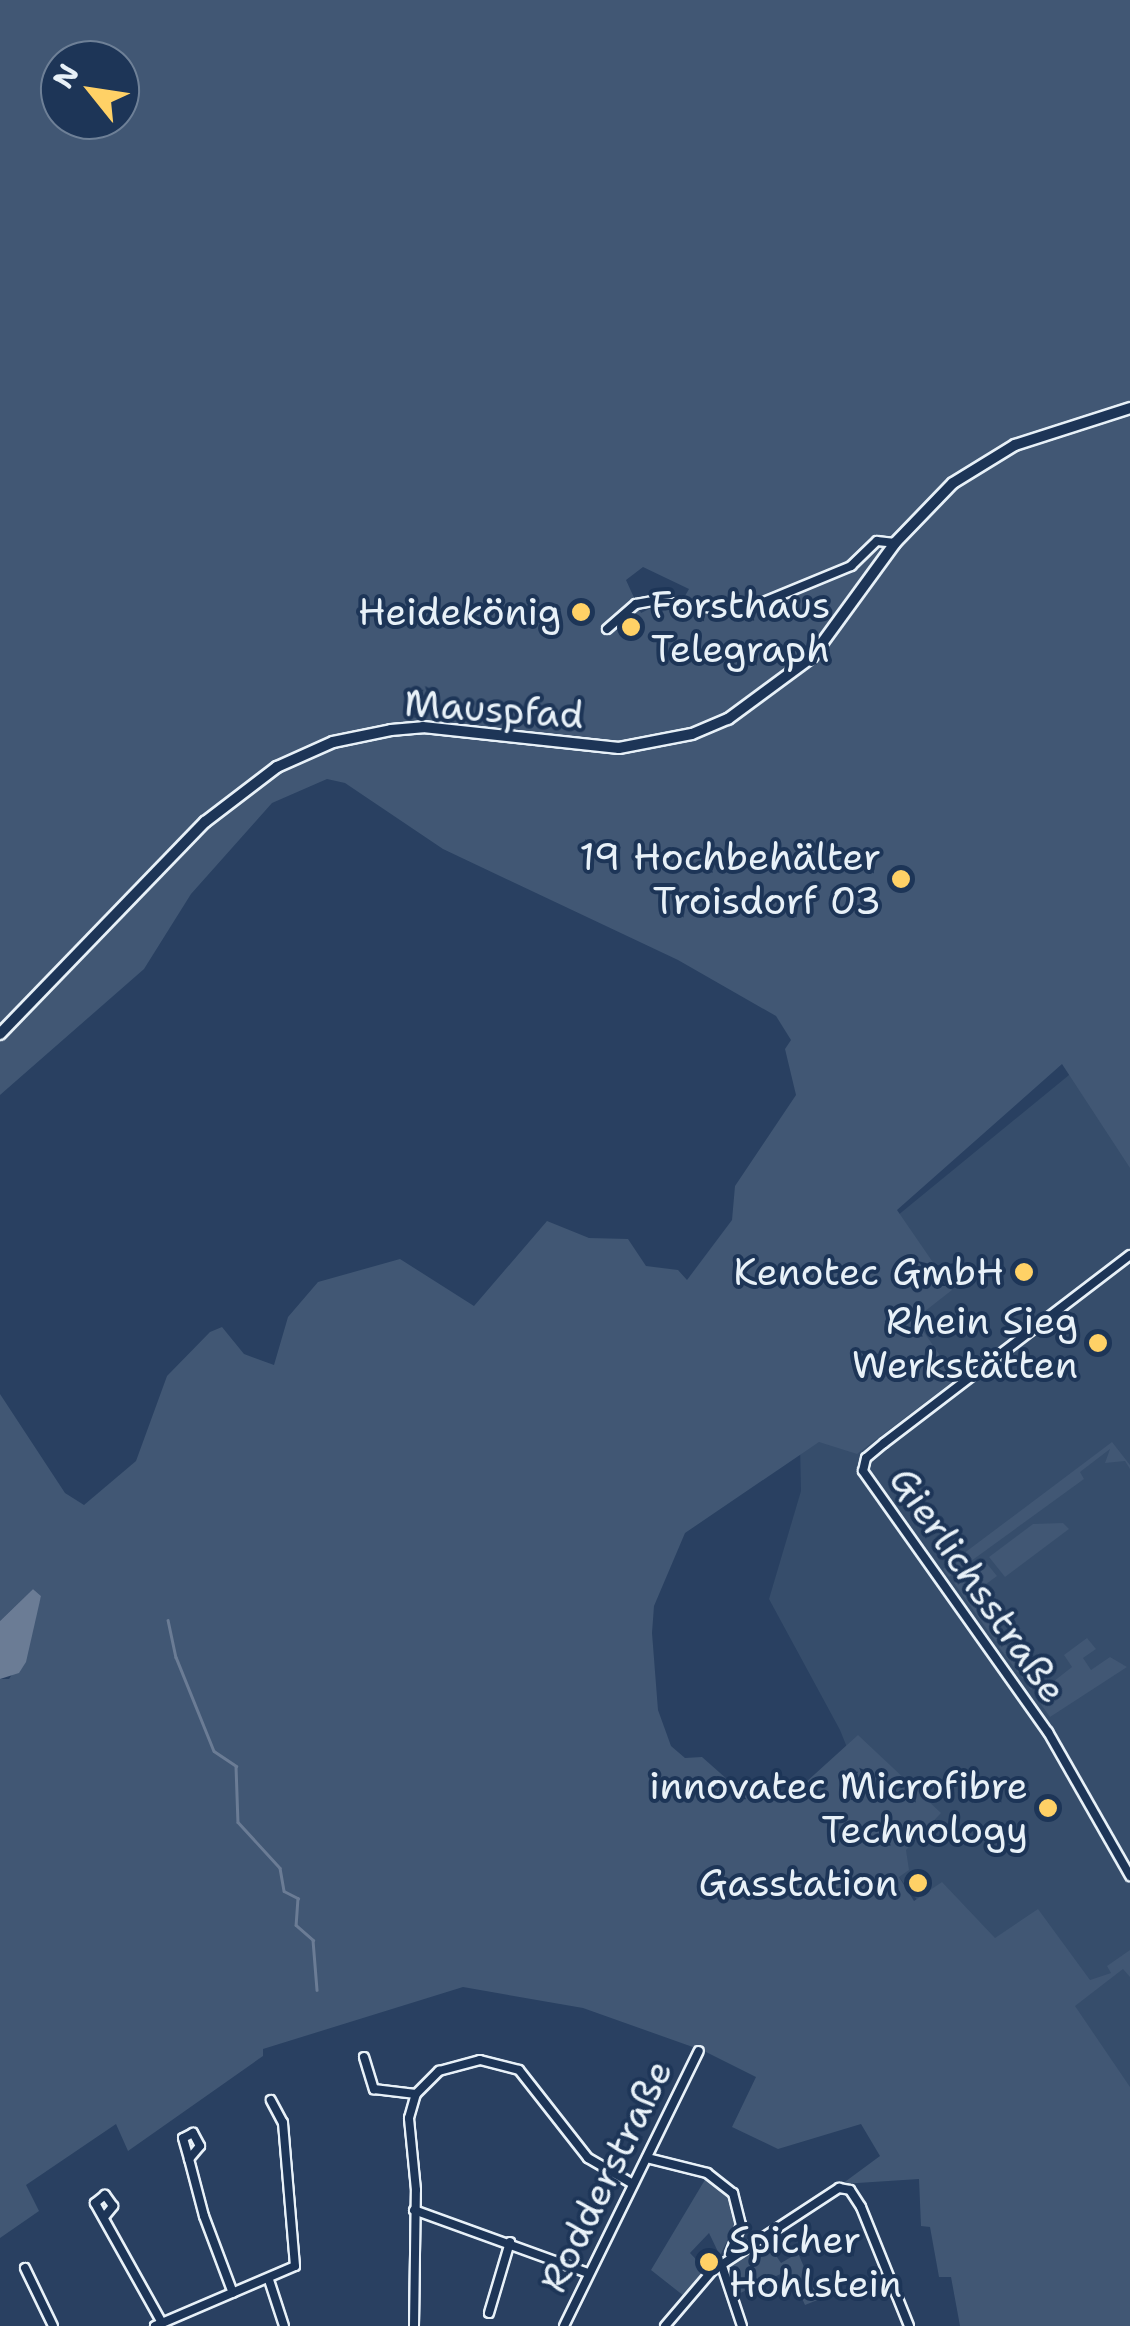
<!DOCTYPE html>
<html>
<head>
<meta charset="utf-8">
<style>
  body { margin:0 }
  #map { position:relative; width:1130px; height:2326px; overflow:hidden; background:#294061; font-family:"Shantell Sans",sans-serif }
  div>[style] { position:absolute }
  .built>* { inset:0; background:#364d6b }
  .green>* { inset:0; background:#415774 }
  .water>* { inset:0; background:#6b7c95 }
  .stream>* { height:2.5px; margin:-1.25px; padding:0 1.25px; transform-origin:1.25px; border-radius:1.25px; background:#6b7c95 }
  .roads { filter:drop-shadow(2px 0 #e8f1f8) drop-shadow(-2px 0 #e8f1f8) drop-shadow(0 2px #e8f1f8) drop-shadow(0 -2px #e8f1f8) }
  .minor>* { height:8px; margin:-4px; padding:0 4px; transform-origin:4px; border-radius:4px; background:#1d3557 }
  .tertiary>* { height:10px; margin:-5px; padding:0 5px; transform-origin:5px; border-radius:5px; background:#1d3557 }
  .dots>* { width:28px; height:28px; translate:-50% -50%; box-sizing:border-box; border:5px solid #1d3557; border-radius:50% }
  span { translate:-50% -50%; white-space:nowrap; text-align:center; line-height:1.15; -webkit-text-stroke:8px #1d3557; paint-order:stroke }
  .poi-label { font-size:38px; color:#e8f1f8 }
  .left { translate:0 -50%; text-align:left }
  .right { translate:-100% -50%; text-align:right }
  .street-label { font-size:38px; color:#e8f1f8 }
  .north { position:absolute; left:40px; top:40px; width:100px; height:100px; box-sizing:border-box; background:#1d3557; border:2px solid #6e8097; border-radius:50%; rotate:300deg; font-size:28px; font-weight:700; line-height:40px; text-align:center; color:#e8f1f8 }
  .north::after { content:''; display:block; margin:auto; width:35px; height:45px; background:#ffd166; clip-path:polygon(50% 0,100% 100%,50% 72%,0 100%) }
</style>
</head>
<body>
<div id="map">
  <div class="built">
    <i style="clip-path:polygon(1130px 1025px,1130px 2167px,899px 1877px,840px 1730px,769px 1599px,801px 1491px,797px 1298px)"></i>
  </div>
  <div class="green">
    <i style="clip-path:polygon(evenodd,0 0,1130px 0,1130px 1168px,1062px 1064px,897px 1210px,952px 1290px,915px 1319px,956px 1379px,857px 1454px,819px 1442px,685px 1533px,654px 1606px,652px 1633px,658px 1710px,671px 1746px,685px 1758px,702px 1757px,728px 1780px,794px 1793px,858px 1735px,941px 1813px,906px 1850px,909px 1870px,899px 1877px,914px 1901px,942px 1882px,995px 1938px,1038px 1909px,1090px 1980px,1111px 1973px,1107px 1966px,1130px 1950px,1130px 1977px,1123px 1969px,1075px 2006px,1130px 2087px,1130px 2326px,960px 2326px,951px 2277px,939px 2277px,930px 2227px,921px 2226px,919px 2179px,842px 2184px,880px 2156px,861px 2124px,778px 2149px,732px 2127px,756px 2077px,704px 2051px,583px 2008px,463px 1987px,263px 2049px,263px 2056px,128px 2151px,116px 2124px,26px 2185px,39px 2211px,0 2238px,0 1679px,9px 1679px,21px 1661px,41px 1596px,33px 1589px,0 1621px,0 1394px,65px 1493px,84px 1505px,136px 1461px,167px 1376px,210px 1332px,222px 1327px,244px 1354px,274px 1365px,288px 1317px,318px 1282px,400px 1259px,474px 1306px,547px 1221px,589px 1238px,628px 1239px,646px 1266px,678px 1270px,687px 1280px,732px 1220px,735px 1186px,796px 1095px,785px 1049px,791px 1040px,776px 1016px,678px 960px,443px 849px,345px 783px,327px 779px,272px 803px,191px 894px,144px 969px,0 1095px,0 0,60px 60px,120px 60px,120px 120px,60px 120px,60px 60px,0 0,643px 567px,689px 589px,681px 603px,665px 601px,641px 613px,626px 580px,643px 567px)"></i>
    <i style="clip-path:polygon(1112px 1442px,1130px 1465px,1130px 1469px,1125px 1461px,1105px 1463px,1110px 1449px,1080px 1472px,1084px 1479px,949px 1577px,943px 1569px)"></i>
    <i style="clip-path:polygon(1063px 1523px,1069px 1529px,1005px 1577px,989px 1557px,1033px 1524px)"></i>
    <i style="clip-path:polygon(984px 1560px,997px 1576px,970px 1596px,1036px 1685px,1031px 1690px,999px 1647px,1003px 1641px,996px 1642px,954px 1583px,972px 1569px,976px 1573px)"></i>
    <i style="clip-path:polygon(1087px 1638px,1096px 1649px,1083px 1658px,1091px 1670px,1110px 1657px,1127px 1667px,1050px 1717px,1035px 1696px,1072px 1667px,1064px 1655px)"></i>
    <i style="clip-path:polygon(706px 2178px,730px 2195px,737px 2220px,720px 2256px,709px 2233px,690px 2253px,706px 2270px,684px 2296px,651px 2270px)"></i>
    <i style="clip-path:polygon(764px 2238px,781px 2263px,798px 2253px,810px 2281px,823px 2277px,830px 2295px,805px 2305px,789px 2270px,736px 2295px,731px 2265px)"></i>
  </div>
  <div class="water">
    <i style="clip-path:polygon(33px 1589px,41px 1596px,26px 1662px,19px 1673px,0 1679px,0 1621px)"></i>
  </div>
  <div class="stream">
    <i style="left:168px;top:1620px;width:38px;rotate:78deg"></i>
    <i style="left:176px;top:1657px;width:101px;rotate:68deg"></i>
    <i style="left:214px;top:1751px;width:27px;rotate:34deg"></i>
    <i style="left:236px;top:1766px;width:56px;rotate:88deg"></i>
    <i style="left:238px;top:1822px;width:62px;rotate:47.6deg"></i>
    <i style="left:280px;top:1868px;width:23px;rotate:80deg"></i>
    <i style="left:284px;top:1891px;width:16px;rotate:27deg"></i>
    <i style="left:298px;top:1898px;width:27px;rotate:94deg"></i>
    <i style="left:296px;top:1925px;width:23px;rotate:41deg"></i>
    <i style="left:313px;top:1940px;width:50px;rotate:85.4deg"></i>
  </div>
  <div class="roads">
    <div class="minor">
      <i style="left:607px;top:629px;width:38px;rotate:-41deg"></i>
      <i style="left:636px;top:604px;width:17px;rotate:-10deg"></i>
      <i style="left:653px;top:601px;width:79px;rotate:6.6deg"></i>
      <i style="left:731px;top:610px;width:29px;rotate:-12deg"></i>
      <i style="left:759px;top:604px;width:100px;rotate:-22.4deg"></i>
      <i style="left:851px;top:566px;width:36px;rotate:-44deg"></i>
      <i style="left:877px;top:541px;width:18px;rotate:6deg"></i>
      <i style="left:1130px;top:1255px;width:310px;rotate:142.6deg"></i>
      <i style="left:884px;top:1443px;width:23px;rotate:140deg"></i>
      <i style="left:866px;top:1458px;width:13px;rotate:103deg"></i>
      <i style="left:863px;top:1471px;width:320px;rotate:54.7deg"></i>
      <i style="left:1048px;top:1732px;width:166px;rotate:60.3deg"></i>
      <i style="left:364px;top:2057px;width:34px;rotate:73deg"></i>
      <i style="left:374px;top:2089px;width:42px;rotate:6.8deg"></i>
      <i style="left:647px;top:2158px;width:62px;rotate:14deg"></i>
      <i style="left:707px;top:2173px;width:33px;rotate:38deg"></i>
      <i style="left:733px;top:2193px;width:33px;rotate:76deg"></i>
      <i style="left:741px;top:2225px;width:31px;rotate:111deg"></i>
      <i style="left:189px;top:2159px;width:17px;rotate:-50deg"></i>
      <i style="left:200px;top:2146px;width:15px;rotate:-118deg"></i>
      <i style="left:193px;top:2133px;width:11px;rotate:153deg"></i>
      <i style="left:183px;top:2138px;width:22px;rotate:74deg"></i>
      <i style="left:189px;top:2159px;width:59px;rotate:75.3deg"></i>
      <i style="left:204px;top:2216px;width:82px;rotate:69.4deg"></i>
      <i style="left:414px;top:2210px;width:185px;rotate:19.9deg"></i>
      <i style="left:105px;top:2216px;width:13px;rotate:-51deg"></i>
      <i style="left:113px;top:2206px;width:14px;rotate:-126deg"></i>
      <i style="left:105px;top:2195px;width:13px;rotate:141deg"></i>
      <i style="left:95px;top:2203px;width:135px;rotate:60.8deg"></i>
      <i style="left:722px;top:2266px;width:63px;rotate:71.6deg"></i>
      <i style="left:25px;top:2268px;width:64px;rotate:64.2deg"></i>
      <i style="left:269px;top:2280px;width:48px;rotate:71.9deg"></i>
      <i style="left:489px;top:2313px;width:74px;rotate:-73.5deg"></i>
      <i style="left:155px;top:2326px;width:152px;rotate:-23.2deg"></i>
      <i style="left:295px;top:2266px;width:144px;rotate:-94.8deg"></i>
      <i style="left:283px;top:2123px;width:26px;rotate:-118deg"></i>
      <i style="left:414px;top:2326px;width:136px;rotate:-89.2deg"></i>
      <i style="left:416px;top:2190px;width:72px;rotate:-95.6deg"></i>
      <i style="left:409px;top:2118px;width:25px;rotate:-74deg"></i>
      <i style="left:416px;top:2094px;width:33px;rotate:-45deg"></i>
      <i style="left:439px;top:2071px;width:42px;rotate:-15deg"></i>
      <i style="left:480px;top:2060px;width:40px;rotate:14.4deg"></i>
      <i style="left:519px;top:2070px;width:112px;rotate:51.9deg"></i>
      <i style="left:588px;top:2158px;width:52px;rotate:30deg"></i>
      <i style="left:564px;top:2326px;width:306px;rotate:-63.9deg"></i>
      <i style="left:665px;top:2326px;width:72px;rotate:-49.5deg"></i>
      <i style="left:712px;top:2271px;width:152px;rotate:-33.2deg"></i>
      <i style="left:839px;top:2188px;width:11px;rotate:10deg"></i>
      <i style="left:850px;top:2190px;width:20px;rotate:57deg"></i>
      <i style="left:861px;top:2207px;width:128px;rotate:68deg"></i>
    </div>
    <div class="tertiary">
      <i style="left:0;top:1034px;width:295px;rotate:-46deg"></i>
      <i style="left:205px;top:822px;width:91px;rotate:-37.4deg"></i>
      <i style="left:277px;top:767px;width:61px;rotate:-24.1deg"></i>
      <i style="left:333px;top:742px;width:59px;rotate:-11.7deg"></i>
      <i style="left:391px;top:730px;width:32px;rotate:-5deg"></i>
      <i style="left:423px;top:727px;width:197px;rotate:6.1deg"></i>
      <i style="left:619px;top:748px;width:74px;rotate:-10.9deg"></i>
      <i style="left:692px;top:734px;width:39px;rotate:-23deg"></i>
      <i style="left:728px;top:719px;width:104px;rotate:-36.4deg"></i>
      <i style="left:812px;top:657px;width:141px;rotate:-53.9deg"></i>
      <i style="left:895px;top:543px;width:83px;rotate:-46deg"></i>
      <i style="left:953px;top:483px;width:73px;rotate:-31.5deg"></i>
      <i style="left:1015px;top:445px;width:121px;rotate:-17.8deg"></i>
    </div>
  </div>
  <div class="dots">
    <i style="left:581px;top:612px;background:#ffd166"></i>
    <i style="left:631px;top:627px;background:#ffd166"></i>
    <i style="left:901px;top:879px;background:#ffd166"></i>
    <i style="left:1024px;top:1272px;background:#ffd166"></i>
    <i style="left:1098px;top:1343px;background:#ffd166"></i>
    <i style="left:1048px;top:1808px;background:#ffd166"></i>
    <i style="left:918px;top:1883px;background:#ffd166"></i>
    <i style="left:709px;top:2262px;background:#ffd166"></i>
  </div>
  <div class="poi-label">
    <span class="left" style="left:651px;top:627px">Forsthaus<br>Telegraph</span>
    <span class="right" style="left:561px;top:612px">Heidekönig</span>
    <span class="right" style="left:881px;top:879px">19 Hochbehälter<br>Troisdorf 03</span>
    <span class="right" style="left:1004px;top:1272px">Kenotec GmbH</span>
    <span class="right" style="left:1078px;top:1343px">Rhein Sieg<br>Werkstätten</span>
    <span class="right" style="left:1028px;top:1808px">innovatec Microfibre<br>Technology</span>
    <span class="right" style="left:898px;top:1883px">Gasstation</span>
    <span class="left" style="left:729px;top:2262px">Spicher<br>Hohlstein</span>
  </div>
  <div class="street-label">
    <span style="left:494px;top:709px;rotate:4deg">Mauspfad</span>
    <span style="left:978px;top:1585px;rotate:55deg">Gierlichsstraße</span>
    <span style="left:606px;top:2176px;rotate:-64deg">Rodderstraße</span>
  </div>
  <div class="north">N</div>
</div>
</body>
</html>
